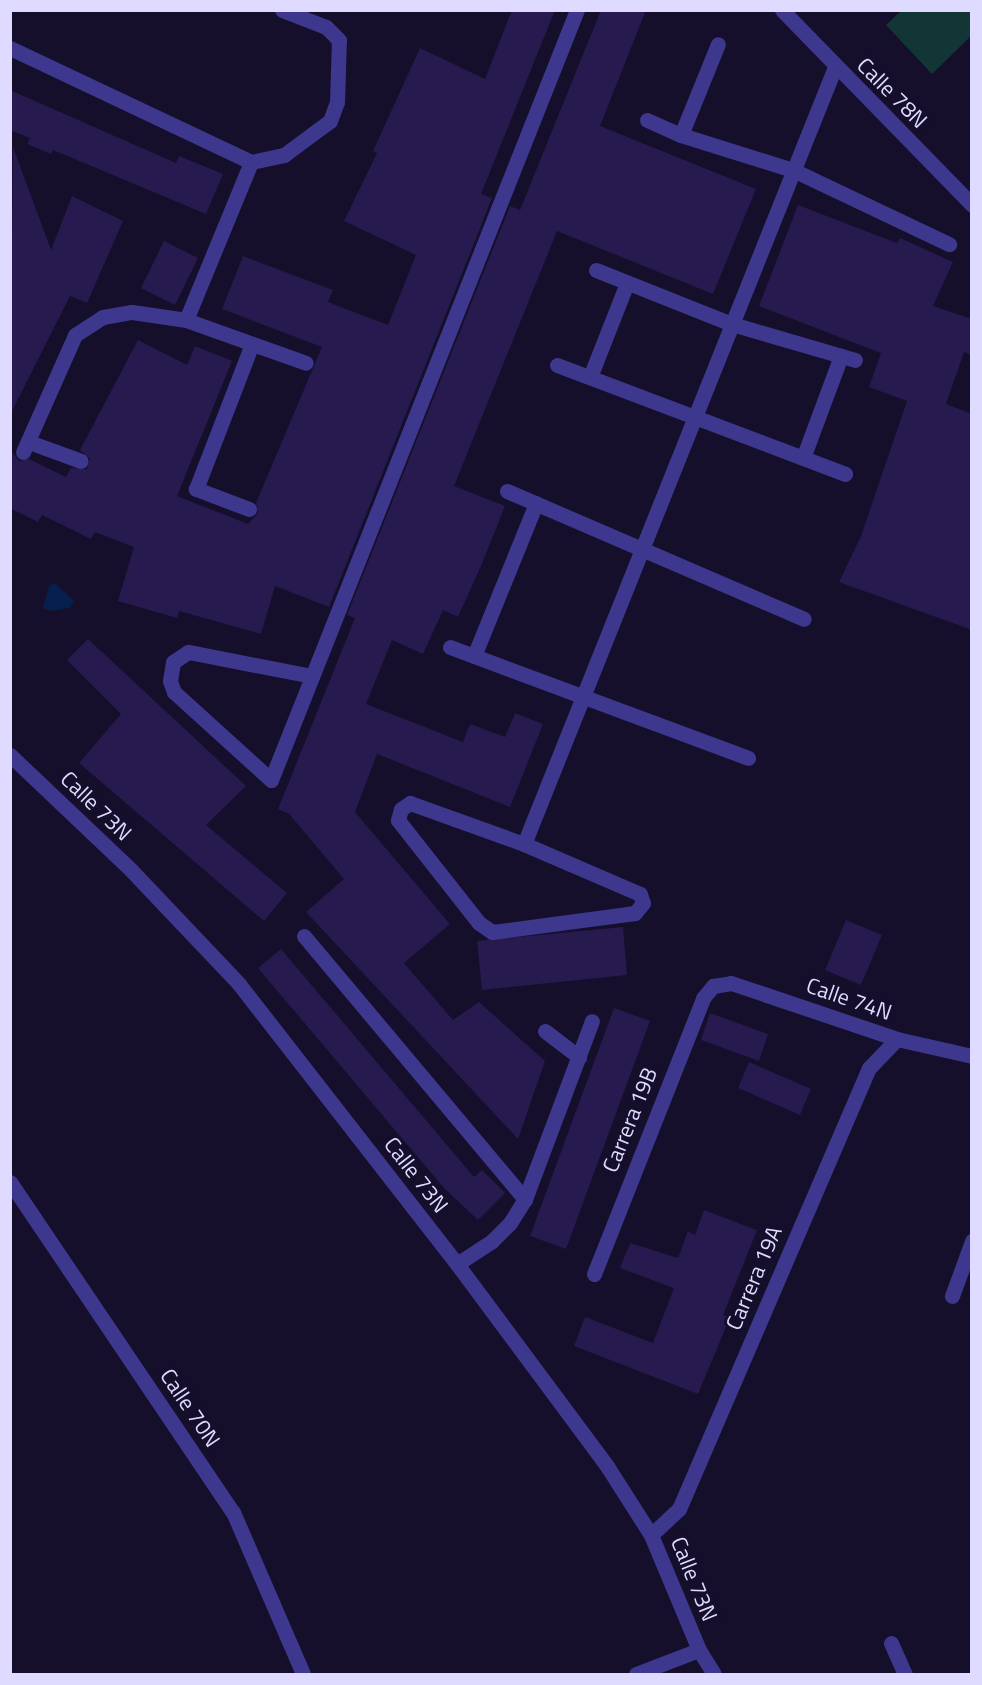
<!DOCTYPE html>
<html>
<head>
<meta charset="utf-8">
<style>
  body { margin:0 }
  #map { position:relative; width:982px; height:1685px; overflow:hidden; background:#150f2c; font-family:"Titillium Web",sans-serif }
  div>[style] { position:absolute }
  .green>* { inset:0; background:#123636 }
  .water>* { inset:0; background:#071f4d }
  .building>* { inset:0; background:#261a4e }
  .minor>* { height:15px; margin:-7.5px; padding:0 7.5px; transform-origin:7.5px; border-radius:7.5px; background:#3d388d }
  span { translate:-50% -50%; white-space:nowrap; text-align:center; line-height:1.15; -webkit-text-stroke:6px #150f2c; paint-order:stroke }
  .street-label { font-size:22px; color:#dfdaff }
  .frame { position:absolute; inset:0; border:12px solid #dfdaff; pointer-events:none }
</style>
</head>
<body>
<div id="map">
  <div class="green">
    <i style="clip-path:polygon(901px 11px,971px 11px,971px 36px,932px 74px,886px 25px)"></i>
  </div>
  <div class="water">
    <i style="clip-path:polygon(55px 583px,74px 601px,70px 608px,50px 611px,43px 608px,49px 586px)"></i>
  </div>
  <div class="building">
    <i style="clip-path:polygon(512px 10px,555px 10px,481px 194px,492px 198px,329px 607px,275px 586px,261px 634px,179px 611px,177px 618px,118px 601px,134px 547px,95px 532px,91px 539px,42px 515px,38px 522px,10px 508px,10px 450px,19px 461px,29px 459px,66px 477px,71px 468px,87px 469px,90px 459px,80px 450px,138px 340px,187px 365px,195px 346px,232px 361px,177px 496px,248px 524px,258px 513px,256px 503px,322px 347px,222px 309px,243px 256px,333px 290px,328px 302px,388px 325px,416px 255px,344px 221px,377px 153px,373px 151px,420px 48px,485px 79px)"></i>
    <i style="clip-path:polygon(601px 10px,646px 10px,600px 126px,756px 189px,713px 294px,557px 231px,454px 486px,505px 506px,481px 566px,458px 617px,443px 610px,423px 654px,392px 640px,366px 704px,463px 742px,470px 724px,505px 737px,515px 713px,543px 724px,510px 807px,377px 754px,355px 812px,450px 924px,404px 963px,453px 1020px,479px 1002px,545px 1061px,518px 1139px,306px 912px,344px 879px,289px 814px,278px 809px,355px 618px,347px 615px,510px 206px,520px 210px)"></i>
    <i style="clip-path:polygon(10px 90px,176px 163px,179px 156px,223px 174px,206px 214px,53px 150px,51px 154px,27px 144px,30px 138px,10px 130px)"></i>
    <i style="clip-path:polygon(13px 147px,51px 250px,72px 196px,123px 221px,87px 303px,70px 296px,10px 415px)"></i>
    <i style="clip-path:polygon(798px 205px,897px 243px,900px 238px,953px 262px,933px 306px,972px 319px,972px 355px,964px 352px,946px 404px,972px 414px,972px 630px,839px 582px,861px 536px,907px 401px,869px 387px,881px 353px,759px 306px)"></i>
    <i style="clip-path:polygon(164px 241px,198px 258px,175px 305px,141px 288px)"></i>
    <i style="clip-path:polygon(88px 639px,246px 786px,206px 825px,287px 893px,264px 921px,79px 763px,121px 714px,67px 660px)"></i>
    <i style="clip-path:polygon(846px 920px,882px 935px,861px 985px,825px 970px)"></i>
    <i style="clip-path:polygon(623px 927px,627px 975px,482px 990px,477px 941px)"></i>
    <i style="clip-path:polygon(281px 949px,474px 1177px,482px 1170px,505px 1193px,478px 1220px,444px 1188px,258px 968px)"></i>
    <i style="clip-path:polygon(614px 1008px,650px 1021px,566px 1249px,530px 1236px)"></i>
    <i style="clip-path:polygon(710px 1013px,768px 1034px,759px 1061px,701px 1040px)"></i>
    <i style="clip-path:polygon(749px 1062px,811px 1089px,800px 1115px,738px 1088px)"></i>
    <i style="clip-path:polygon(704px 1210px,757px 1230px,723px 1315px,730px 1317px,698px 1394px,574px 1346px,585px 1317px,653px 1343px,674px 1288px,620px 1268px,630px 1243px,678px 1258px,688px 1231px,695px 1235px)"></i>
  </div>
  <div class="minor">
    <i style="left:782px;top:10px;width:272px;rotate:45.7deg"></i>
    <i style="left:10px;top:48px;width:267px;rotate:25.3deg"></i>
    <i style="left:251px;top:162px;width:34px;rotate:-12deg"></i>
    <i style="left:284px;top:155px;width:57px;rotate:-36.5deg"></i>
    <i style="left:330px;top:121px;width:20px;rotate:-70deg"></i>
    <i style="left:337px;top:102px;width:62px;rotate:-88.2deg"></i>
    <i style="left:339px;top:40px;width:18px;rotate:-135deg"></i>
    <i style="left:326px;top:27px;width:47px;rotate:-158.9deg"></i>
    <i style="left:647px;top:120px;width:37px;rotate:24deg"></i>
    <i style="left:681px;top:135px;width:117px;rotate:17.4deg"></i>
    <i style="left:793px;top:170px;width:173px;rotate:25.4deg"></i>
    <i style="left:681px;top:135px;width:98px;rotate:-67.9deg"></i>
    <i style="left:596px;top:270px;width:146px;rotate:21.7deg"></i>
    <i style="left:732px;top:324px;width:128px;rotate:16.3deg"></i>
    <i style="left:186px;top:320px;width:171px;rotate:-67.6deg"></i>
    <i style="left:557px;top:365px;width:308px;rotate:20.7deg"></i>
    <i style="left:590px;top:377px;width:101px;rotate:-68.5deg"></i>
    <i style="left:29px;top:442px;width:55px;rotate:20.1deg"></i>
    <i style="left:23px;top:452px;width:128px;rotate:-66deg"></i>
    <i style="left:75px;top:335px;width:33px;rotate:-33deg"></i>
    <i style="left:103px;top:317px;width:29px;rotate:-10deg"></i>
    <i style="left:132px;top:312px;width:55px;rotate:8.4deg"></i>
    <i style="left:186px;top:320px;width:127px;rotate:19.7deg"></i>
    <i style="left:803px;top:458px;width:109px;rotate:-69.6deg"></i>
    <i style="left:507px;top:491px;width:323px;rotate:23.3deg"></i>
    <i style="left:249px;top:509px;width:57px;rotate:-159.3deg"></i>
    <i style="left:196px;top:489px;width:155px;rotate:-68.9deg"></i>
    <i style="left:450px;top:647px;width:318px;rotate:20.4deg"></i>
    <i style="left:474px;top:656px;width:165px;rotate:-67.9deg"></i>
    <i style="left:312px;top:676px;width:126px;rotate:-169deg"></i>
    <i style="left:188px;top:652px;width:18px;rotate:146deg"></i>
    <i style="left:173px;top:662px;width:19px;rotate:99deg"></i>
    <i style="left:170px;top:681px;width:12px;rotate:70deg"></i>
    <i style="left:174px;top:692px;width:131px;rotate:42.2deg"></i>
    <i style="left:271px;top:780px;width:829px;rotate:-68.33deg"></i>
    <i style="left:10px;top:755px;width:167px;rotate:43.5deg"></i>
    <i style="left:131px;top:870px;width:157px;rotate:46.5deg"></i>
    <i style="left:239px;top:984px;width:355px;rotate:52.1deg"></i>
    <i style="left:457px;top:1264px;width:252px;rotate:53.4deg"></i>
    <i style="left:607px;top:1466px;width:82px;rotate:57.5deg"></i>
    <i style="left:651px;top:1535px;width:125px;rotate:67.3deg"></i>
    <i style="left:699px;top:1650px;width:28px;rotate:58deg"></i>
    <i style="left:410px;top:803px;width:121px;rotate:19.8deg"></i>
    <i style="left:524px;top:844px;width:126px;rotate:23.3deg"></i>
    <i style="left:640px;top:894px;width:9px;rotate:72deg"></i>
    <i style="left:643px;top:903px;width:13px;rotate:129deg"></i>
    <i style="left:635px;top:913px;width:144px;rotate:172.4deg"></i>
    <i style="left:492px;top:932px;width:16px;rotate:-145deg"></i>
    <i style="left:479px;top:923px;width:131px;rotate:-128.2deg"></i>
    <i style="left:398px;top:820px;width:11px;rotate:-75deg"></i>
    <i style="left:401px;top:809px;width:11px;rotate:-34deg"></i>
    <i style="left:524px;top:844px;width:837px;rotate:-68.19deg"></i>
    <i style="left:304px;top:936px;width:344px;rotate:50deg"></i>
    <i style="left:545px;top:1031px;width:43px;rotate:37.4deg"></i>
    <i style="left:10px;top:1182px;width:398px;rotate:56deg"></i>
    <i style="left:233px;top:1512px;width:176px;rotate:66.6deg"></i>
    <i style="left:457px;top:1264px;width:42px;rotate:-33.3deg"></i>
    <i style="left:492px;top:1241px;width:25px;rotate:-45deg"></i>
    <i style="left:510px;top:1223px;width:28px;rotate:-58deg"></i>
    <i style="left:525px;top:1199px;width:190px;rotate:-69.4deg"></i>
    <i style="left:594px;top:1274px;width:297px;rotate:-68.4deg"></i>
    <i style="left:703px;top:998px;width:16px;rotate:-50deg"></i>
    <i style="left:713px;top:986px;width:18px;rotate:-9deg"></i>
    <i style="left:731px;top:983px;width:175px;rotate:18.6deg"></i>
    <i style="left:897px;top:1039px;width:77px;rotate:12.8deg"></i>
    <i style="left:952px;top:1296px;width:59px;rotate:-70deg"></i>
    <i style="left:651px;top:1535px;width:38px;rotate:-43deg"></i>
    <i style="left:679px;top:1509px;width:480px;rotate:-66.7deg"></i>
    <i style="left:869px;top:1068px;width:40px;rotate:-46deg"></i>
    <i style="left:891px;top:1643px;width:34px;rotate:66deg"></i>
    <i style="left:636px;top:1674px;width:67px;rotate:-20.9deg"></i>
  </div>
  <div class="street-label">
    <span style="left:892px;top:93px;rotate:45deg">Calle 78N</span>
    <span style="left:96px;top:806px;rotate:44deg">Calle 73N</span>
    <span style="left:849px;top:999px;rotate:19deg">Calle 74N</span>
    <span style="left:630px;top:1120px;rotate:-68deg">Carrera 19B</span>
    <span style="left:416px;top:1175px;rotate:52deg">Calle 73N</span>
    <span style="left:754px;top:1278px;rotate:-67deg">Carrera 19A</span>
    <span style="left:190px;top:1408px;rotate:56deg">Calle 70N</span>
    <span style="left:694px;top:1579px;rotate:68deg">Calle 73N</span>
  </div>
  <div class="frame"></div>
</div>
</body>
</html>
